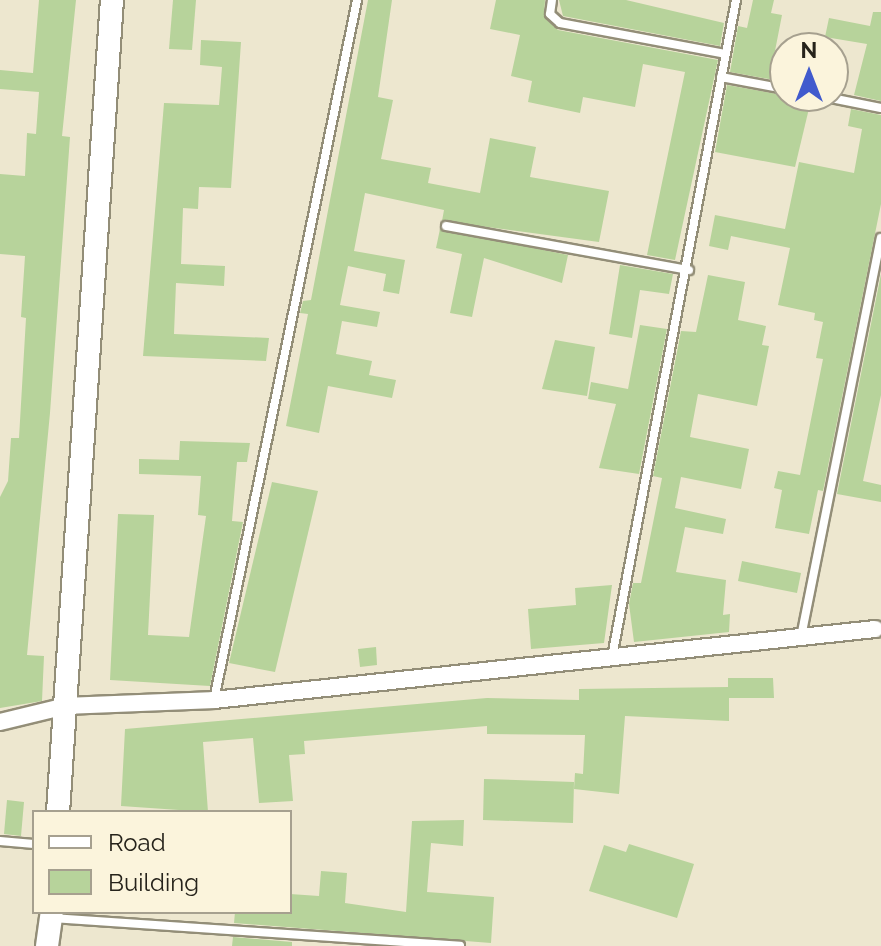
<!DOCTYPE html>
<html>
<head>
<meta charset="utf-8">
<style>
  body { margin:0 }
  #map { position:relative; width:881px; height:946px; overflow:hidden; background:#ede7cf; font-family:Raleway,sans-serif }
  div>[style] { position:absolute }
  .building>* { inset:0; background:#b7d39b }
  .roads { filter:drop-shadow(2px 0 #938e78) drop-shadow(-2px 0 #938e78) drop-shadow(0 2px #938e78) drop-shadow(0 -2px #938e78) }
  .service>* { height:8px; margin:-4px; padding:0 4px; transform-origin:4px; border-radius:4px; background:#fff }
  .minor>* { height:16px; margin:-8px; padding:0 8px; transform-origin:8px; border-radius:8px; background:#fff }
  .secondary>* { height:22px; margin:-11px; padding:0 11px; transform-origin:11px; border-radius:11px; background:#fff }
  span { translate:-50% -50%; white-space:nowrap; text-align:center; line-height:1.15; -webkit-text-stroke:8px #fbf4dc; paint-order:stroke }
  .legend { position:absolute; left:32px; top:810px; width:260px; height:104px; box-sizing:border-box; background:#fbf4dc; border:2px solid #a6a08f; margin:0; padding:10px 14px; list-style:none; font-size:24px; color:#26231b }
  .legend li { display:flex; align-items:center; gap:16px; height:40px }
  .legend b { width:40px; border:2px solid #a6a08f }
  .north { position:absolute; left:769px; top:32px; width:80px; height:80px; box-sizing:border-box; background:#fbf4dc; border:2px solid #a6a08f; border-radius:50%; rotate:0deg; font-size:22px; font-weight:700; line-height:32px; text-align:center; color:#26231b }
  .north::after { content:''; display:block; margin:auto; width:28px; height:36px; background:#415acd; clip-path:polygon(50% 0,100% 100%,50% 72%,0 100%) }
</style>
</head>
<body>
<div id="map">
  <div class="building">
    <i style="clip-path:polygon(39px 0,76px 0,62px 136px,70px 137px,50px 413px,27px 655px,44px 656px,42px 701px,0 708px,0 497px,8px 481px,11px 438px,19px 438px,26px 318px,21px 317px,25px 256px,0 254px,0 174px,25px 176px,27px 133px,36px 134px,39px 92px,0 89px,0 70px,33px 73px)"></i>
    <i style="clip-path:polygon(173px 0,196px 0,192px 50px,169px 49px)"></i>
    <i style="clip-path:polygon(368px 0,392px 0,378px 97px,393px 100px,381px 159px,431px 168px,428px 183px,480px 193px,490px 138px,536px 147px,530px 177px,609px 191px,599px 242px,442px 221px,444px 210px,365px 193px,354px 251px,405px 260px,399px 294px,383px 291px,386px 274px,348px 266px,340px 305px,380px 312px,377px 327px,342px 321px,336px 354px,372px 361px,369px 375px,396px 380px,392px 398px,328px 386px,319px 433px,286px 426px,308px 314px,300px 313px,303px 301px,311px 300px)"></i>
    <i style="clip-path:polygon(496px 0,545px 0,544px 17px,558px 30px,718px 60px,675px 260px,647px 255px,685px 72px,643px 64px,635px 107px,583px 97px,580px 113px,528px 102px,532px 81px,511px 76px,520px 35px,490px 29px)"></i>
    <i style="clip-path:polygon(559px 0,626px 0,724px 23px,720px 46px,563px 16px)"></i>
    <i style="clip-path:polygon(753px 0,774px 0,771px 13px,782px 15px,774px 56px,785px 58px,785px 82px,730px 72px,738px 26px,747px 28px)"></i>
    <i style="clip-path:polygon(873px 12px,881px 12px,881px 101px,854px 95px,867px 44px,825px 37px,829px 18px,870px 26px)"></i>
    <i style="clip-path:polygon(201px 40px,241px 42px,231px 188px,199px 187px,198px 209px,183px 208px,181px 264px,225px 266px,224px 286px,176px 283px,174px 334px,269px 338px,266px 361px,143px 356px,164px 103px,219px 105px,222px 67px,200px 65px)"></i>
    <i style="clip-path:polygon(727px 85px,811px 100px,795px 167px,715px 152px)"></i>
    <i style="clip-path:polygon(851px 109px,881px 115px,881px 204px,823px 491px,818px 490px,809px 534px,775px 528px,782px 490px,774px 488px,778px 471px,800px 475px,823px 359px,816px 358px,823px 322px,814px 320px,815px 313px,778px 305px,790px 248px,731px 236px,728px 250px,709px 246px,715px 215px,785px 229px,799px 162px,854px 173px,862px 129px,848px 126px)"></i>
    <i style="clip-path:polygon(440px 229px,568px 255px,562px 283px,484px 258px,472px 317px,450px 313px,462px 254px,436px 248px)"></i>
    <i style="clip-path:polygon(620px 265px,673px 274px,669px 294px,640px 290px,632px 338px,609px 334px)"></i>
    <i style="clip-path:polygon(881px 274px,881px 395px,863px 481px,881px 485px,881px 502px,837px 494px)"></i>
    <i style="clip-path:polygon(708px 275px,745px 282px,738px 320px,766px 326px,762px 345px,769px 346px,757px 406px,698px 394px,690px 437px,749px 449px,741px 489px,681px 477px,675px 508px,726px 519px,723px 534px,685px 527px,676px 572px,726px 580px,723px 615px,730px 614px,729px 632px,634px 642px,629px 604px,633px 583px,641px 583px,662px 478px,653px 476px,681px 331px,696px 332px)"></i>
    <i style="clip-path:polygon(640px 325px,667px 329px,639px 474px,599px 468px,616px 404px,588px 399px,591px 382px,628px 389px)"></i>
    <i style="clip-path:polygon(555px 340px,595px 347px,587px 396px,542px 389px)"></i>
    <i style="clip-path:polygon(180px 441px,250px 443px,247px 462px,237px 462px,232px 521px,243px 522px,210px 686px,110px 680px,118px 514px,154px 515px,148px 635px,189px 637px,206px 516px,198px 515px,201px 476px,139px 474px,139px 459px,179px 460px)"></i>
    <i style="clip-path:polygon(272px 482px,318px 491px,275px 672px,229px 663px)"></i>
    <i style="clip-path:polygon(742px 561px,801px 573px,797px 593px,738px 581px)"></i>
    <i style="clip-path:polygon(612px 585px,604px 643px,531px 649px,528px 609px,576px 605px,575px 588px)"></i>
    <i style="clip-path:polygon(376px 647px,377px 665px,360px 667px,358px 649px)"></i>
    <i style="clip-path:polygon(728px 678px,773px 678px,774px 698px,729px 698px,729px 721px,625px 716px,619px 794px,574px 789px,575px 773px,583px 774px,585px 735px,487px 734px,487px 726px,304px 741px,305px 754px,289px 755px,293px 801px,259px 803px,253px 738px,203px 742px,208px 812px,121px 806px,125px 729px,487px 698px,579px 700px,579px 689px,728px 687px)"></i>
    <i style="clip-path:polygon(484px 779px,574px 782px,573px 823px,483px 820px)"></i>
    <i style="clip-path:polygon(7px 800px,24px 802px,21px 836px,4px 834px)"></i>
    <i style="clip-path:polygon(464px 820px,463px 846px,431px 843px,427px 892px,494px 897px,491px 943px,234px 923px,235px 912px,290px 912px,290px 894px,319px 896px,321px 871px,347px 873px,345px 903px,406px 912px,412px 821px)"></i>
    <i style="clip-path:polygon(629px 844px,694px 864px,677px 918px,589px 891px,604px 845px,626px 852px)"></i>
    <i style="clip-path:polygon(233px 937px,292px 942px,292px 946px,232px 946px)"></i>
  </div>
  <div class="roads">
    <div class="service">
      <i style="left:552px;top:0;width:14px;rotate:98deg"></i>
      <i style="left:550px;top:14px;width:13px;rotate:42deg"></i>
      <i style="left:560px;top:23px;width:168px;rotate:10.6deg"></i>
      <i style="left:721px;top:77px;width:65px;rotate:10.6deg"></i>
      <i style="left:821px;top:96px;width:61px;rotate:11.3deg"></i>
      <i style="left:446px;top:226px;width:247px;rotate:10.3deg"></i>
      <i style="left:801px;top:637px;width:407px;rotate:-78.7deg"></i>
      <i style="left:612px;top:657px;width:669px;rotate:-79.31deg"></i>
      <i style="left:214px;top:700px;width:714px;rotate:-78.45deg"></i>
      <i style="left:0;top:841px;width:34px;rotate:5deg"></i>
      <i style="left:52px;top:918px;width:409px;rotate:3.9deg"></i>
    </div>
    <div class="minor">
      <i style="left:0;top:722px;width:68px;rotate:-13.6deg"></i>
      <i style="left:66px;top:706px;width:148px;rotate:-2.3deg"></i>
      <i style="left:214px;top:700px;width:665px;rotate:-6.13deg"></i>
    </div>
    <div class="secondary">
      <i style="left:58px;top:812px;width:814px;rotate:-86.2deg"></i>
      <i style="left:47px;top:946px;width:34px;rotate:-82deg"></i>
    </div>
  </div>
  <ul class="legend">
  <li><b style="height:10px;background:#fff"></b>Road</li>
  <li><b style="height:22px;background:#b7d39b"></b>Building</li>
  </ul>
  <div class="north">N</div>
</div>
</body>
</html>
